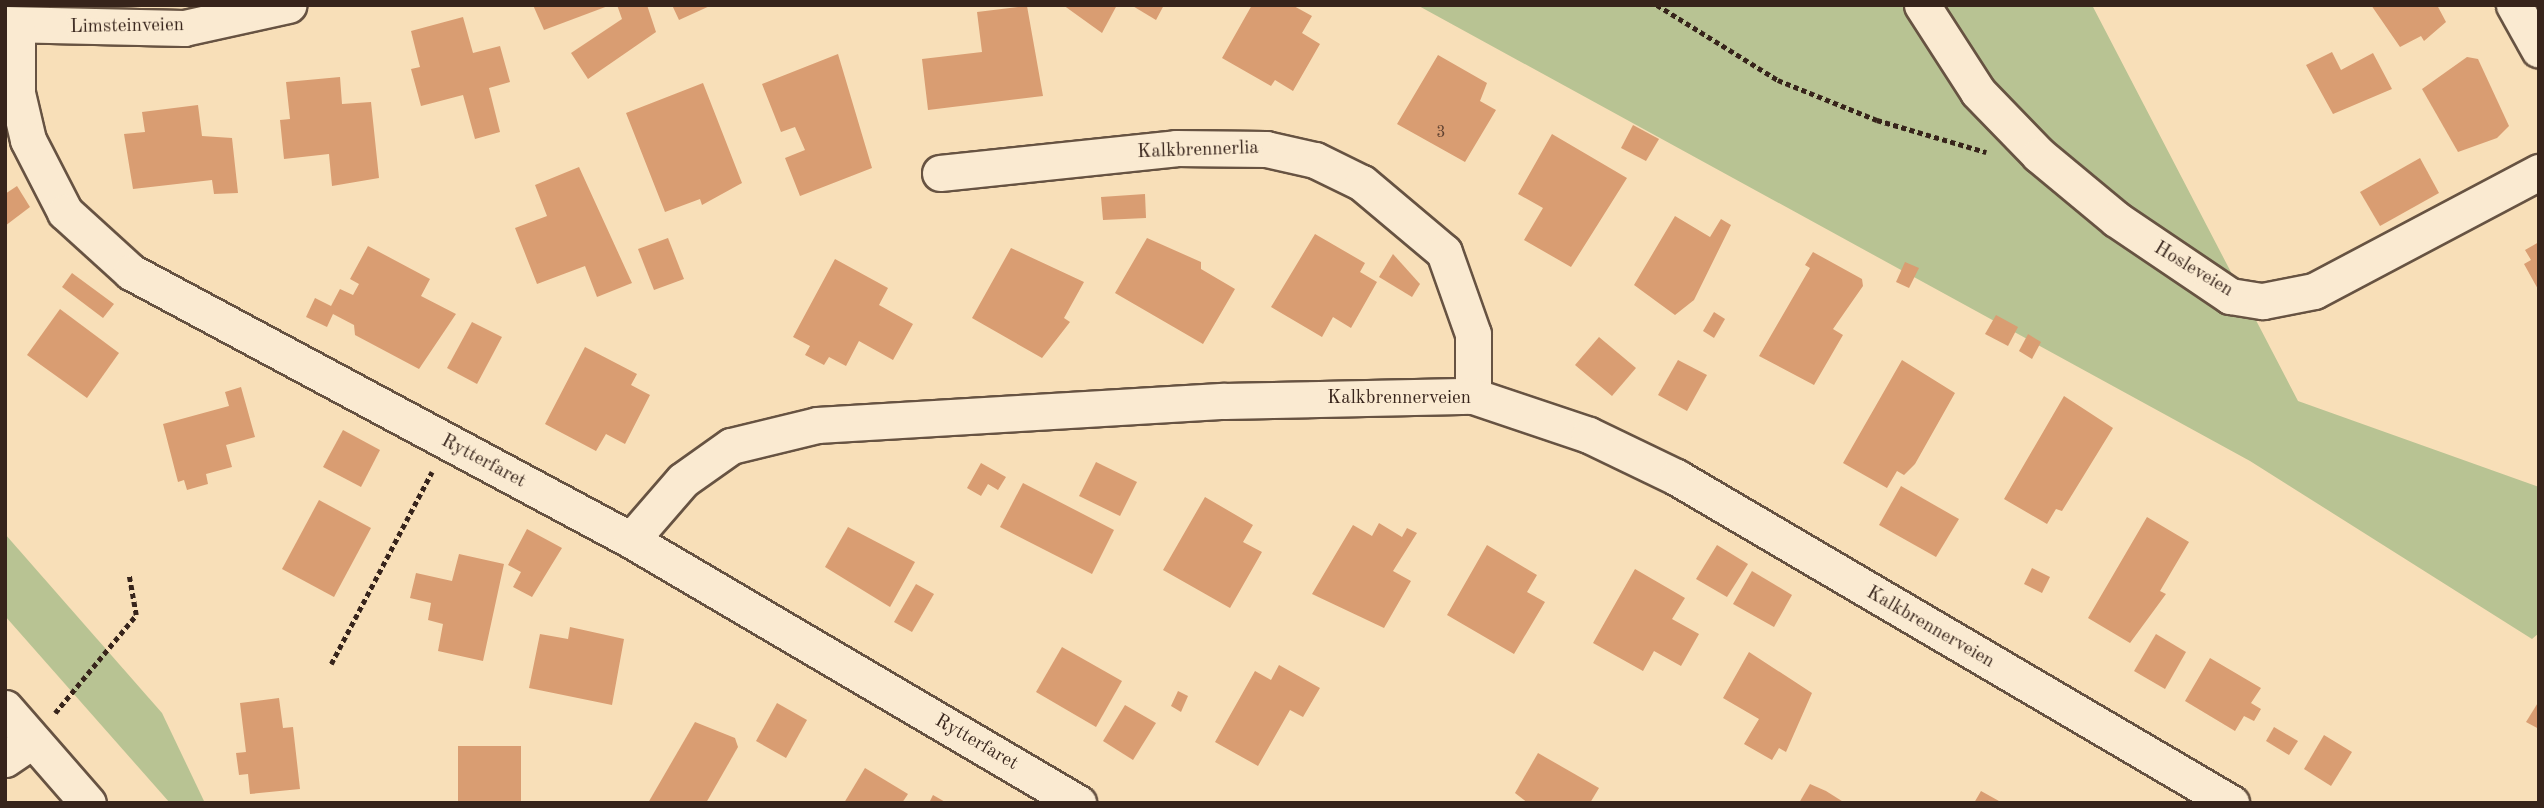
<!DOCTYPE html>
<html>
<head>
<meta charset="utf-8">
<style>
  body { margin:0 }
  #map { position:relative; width:2544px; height:808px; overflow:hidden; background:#f8dfb8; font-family:"Old Standard TT",serif }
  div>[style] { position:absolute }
  .green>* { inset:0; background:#b8c393 }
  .building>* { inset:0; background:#d99d72 }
  .path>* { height:4.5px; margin-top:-2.25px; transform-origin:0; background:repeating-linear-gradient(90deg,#37241b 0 5px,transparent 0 8.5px) }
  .roads { filter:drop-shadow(2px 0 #675342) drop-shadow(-2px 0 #675342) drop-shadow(0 2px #675342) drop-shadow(0 -2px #675342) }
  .minor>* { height:35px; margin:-17.5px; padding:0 17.5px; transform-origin:17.5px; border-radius:17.5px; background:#faead1 }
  span { translate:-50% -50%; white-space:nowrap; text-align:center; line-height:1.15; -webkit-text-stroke:7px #faead1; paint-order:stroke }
  .number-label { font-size:16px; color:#604231 }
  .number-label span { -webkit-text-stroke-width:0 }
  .street-label { font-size:19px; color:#37241b }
  .frame { position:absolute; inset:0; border:7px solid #37241b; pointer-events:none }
</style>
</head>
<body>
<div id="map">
  <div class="green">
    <i style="clip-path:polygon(1417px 5px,2092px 5px,2298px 401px,2539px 487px,2539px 633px,2532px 639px,2250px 461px)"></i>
    <i style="clip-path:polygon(5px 534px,162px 713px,204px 801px,170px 803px,5px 616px)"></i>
  </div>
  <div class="building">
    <i style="clip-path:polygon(533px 5px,608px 5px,608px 6px,544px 30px)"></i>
    <i style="clip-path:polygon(617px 5px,647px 5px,656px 32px,588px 79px,571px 53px,622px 19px)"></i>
    <i style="clip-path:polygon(672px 5px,712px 5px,679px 20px)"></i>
    <i style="clip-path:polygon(1063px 5px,1117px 5px,1102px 33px)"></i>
    <i style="clip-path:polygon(1131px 5px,1164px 5px,1156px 20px)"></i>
    <i style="clip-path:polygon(1252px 5px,1292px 5px,1312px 16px,1302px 33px,1320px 44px,1293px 91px,1275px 80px,1271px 86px,1222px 58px)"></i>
    <i style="clip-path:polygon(2371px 5px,2437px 5px,2446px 22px,2424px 41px,2421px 36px,2400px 47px)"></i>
    <i style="clip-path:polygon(1027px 6px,1043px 96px,928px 110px,922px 59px,982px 52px,977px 12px)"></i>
    <i style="clip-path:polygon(463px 17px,473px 53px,500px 46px,510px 82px,489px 88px,500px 132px,475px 139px,463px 95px,421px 106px,411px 69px,420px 67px,411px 31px)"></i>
    <i style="clip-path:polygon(2332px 52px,2341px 70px,2373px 53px,2392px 89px,2333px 114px,2306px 65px)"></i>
    <i style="clip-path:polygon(838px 54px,872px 168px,800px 196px,785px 158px,805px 150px,795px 127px,781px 132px,762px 84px)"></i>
    <i style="clip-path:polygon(1438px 55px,1487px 83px,1480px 101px,1496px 110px,1465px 162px,1397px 124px)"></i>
    <i style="clip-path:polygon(2467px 57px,2478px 59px,2509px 126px,2497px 138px,2458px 152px,2422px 89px)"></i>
    <i style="clip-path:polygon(340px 77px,342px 104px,371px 102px,379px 178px,332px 186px,329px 154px,284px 159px,280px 120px,290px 119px,286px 82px)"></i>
    <i style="clip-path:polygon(703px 83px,742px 183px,702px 205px,700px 199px,665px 212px,626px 113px)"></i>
    <i style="clip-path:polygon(198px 105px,202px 136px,232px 138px,238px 193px,214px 194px,212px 180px,133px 189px,124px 134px,145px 132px,142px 112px)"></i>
    <i style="clip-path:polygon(1633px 125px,1659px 139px,1646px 161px,1621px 148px)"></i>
    <i style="clip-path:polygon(1552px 134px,1627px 178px,1571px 267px,1524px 240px,1543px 208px,1518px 194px)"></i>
    <i style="clip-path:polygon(2420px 158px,2439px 193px,2380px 226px,2360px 192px)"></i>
    <i style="clip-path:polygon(579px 167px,632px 283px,597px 297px,585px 266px,537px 284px,515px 228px,547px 216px,535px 185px)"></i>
    <i style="clip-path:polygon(17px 186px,30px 207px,5px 226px,5px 194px)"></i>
    <i style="clip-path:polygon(1145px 194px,1146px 218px,1103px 220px,1101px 197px)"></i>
    <i style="clip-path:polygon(1675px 216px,1710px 237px,1721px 219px,1731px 225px,1694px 300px,1675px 315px,1634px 285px)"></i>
    <i style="clip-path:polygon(1315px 234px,1365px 263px,1360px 272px,1377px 282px,1351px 328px,1333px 317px,1322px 337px,1271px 307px)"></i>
    <i style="clip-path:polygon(668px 238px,684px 279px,654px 290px,638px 249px)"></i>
    <i style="clip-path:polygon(1147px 238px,1201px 262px,1201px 269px,1235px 289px,1203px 344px,1115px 293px)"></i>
    <i style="clip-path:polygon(2539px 242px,2539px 291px,2524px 264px,2531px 260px,2525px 250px)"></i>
    <i style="clip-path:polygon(368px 246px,430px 279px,421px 296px,456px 314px,419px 369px,355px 335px,354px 325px,333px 314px,327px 327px,306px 317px,315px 298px,331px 306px,340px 289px,353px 295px,359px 284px,350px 279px)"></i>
    <i style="clip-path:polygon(1011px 248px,1084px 282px,1064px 318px,1070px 322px,1042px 358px,972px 318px)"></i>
    <i style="clip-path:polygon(1813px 252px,1862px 279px,1863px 286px,1833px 329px,1843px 335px,1814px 385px,1759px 356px,1810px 268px,1805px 265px)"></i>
    <i style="clip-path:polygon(1393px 254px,1420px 284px,1412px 297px,1379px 277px)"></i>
    <i style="clip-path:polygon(835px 259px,888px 288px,879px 305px,913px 324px,893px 360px,859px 341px,846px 366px,829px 357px,824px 365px,805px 355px,810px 346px,793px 337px)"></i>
    <i style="clip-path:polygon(1905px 262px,1919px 268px,1909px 288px,1896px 282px)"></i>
    <i style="clip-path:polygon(72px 273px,114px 304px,103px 318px,62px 287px)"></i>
    <i style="clip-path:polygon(60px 309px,119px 353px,87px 398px,27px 355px)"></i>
    <i style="clip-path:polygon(1714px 312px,1725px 319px,1714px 338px,1703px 331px)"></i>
    <i style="clip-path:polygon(1996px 315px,2018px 327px,2008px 346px,1985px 334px)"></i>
    <i style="clip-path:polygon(472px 322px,502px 337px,477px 384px,447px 368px)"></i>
    <i style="clip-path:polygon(2028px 334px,2041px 342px,2032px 359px,2019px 351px)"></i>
    <i style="clip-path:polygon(1599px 337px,1636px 368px,1612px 396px,1575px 365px)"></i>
    <i style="clip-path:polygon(585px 347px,637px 374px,631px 385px,650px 395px,625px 444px,606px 434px,596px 451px,545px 424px)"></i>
    <i style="clip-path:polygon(1678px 360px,1707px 375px,1687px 411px,1658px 395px)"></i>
    <i style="clip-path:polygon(1902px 360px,1955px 393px,1915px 464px,1904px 475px,1897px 471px,1887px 488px,1843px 463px)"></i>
    <i style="clip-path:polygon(241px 387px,255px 437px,226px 445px,232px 467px,206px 474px,208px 484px,187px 490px,184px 480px,178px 482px,163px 424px,229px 406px,225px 392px)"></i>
    <i style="clip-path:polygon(2064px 396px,2113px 428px,2062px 511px,2056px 509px,2047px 524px,2004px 499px)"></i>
    <i style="clip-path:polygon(343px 430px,380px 450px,361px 487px,323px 467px)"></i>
    <i style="clip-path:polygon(1096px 462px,1137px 482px,1120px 516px,1079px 496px)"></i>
    <i style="clip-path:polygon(981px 463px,1006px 477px,998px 490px,988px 484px,981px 496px,967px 488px)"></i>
    <i style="clip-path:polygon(1023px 483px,1114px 530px,1092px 574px,1000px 527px)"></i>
    <i style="clip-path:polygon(1901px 486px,1959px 519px,1936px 557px,1879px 525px)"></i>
    <i style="clip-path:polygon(1205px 497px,1253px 525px,1243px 542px,1262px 552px,1230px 608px,1163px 570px)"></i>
    <i style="clip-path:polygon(319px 500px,371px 528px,334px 597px,282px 569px)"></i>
    <i style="clip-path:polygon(2147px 517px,2189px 542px,2160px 591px,2166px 594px,2130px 643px,2088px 618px)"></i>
    <i style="clip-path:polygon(1379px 523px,1402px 537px,1407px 528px,1417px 533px,1393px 571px,1411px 581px,1384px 628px,1312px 594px,1353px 525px,1372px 536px)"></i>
    <i style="clip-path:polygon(848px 527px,915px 562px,890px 607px,825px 567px)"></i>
    <i style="clip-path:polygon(527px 529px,562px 548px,532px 597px,513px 587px,521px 572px,508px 565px)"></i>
    <i style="clip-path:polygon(1487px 545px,1537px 575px,1527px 592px,1545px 602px,1514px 654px,1447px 615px)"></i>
    <i style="clip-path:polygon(1717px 545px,1748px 564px,1727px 597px,1696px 579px)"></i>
    <i style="clip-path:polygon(459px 554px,504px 564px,483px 661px,438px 651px,443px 624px,428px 620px,431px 603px,410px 598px,416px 573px,452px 581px)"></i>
    <i style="clip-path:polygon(2032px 568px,2050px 577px,2042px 593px,2024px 584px)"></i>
    <i style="clip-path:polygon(1635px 569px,1685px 598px,1672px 619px,1699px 634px,1681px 666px,1654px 651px,1643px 671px,1593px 643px)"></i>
    <i style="clip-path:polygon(1752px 571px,1792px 595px,1774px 627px,1733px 604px)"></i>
    <i style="clip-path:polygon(916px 584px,934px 594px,912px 632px,894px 622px)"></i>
    <i style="clip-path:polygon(570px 627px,624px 639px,612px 705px,529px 688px,540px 634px,568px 639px)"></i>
    <i style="clip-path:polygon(2156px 634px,2186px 652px,2165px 689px,2134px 671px)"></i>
    <i style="clip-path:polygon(1062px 647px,1122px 681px,1096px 727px,1036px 692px)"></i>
    <i style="clip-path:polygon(1749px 652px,1812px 693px,1786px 752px,1779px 748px,1772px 760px,1744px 744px,1759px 719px,1723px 698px)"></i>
    <i style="clip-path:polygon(2210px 658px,2261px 688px,2251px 703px,2261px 709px,2254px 721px,2244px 716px,2235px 731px,2185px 701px)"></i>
    <i style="clip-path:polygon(1279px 665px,1320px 688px,1303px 717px,1290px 710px,1258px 766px,1215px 742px,1255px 671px,1271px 680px)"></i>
    <i style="clip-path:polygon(1178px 691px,1188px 696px,1181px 712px,1171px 706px)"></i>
    <i style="clip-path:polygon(279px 698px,283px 728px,293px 727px,300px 789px,250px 794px,248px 774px,239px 775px,236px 753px,246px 752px,240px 703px)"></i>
    <i style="clip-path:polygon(2539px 701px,2539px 729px,2526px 722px)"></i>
    <i style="clip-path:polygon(777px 703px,807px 720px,786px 758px,756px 741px)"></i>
    <i style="clip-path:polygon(1125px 705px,1156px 723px,1133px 760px,1103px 741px)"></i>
    <i style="clip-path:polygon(695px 722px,735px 738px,738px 747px,706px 803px,648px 803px)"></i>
    <i style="clip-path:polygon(2274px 727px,2298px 741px,2289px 755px,2266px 741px)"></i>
    <i style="clip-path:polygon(2324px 735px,2352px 752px,2331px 786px,2304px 769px)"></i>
    <i style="clip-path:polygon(458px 746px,521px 746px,521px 803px,458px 803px)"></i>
    <i style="clip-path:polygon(1538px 753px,1599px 788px,1590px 803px,1528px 803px,1515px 793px)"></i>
    <i style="clip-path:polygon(865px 768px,908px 794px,902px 803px,844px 803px)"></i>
    <i style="clip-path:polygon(1810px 784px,1826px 791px,1845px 803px,1799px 803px)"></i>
    <i style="clip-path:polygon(1981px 791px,1999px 801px,2008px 803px,1974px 803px)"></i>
    <i style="clip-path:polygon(933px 795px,947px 803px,929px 803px)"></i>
  </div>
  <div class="path">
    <i style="left:1657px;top:5px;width:142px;rotate:31.8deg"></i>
    <i style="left:1778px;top:80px;width:107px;rotate:22deg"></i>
    <i style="left:1877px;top:120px;width:114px;rotate:16.4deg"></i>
    <i style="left:331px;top:664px;width:217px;rotate:-62.3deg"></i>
    <i style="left:55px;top:713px;width:127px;rotate:-50.4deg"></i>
    <i style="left:136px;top:615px;width:40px;rotate:-100deg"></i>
  </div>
  <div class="roads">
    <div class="minor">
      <i style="left:1922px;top:5px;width:103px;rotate:57.2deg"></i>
      <i style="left:1978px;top:92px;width:88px;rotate:45.9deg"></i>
      <i style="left:2039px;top:155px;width:100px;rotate:39.7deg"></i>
      <i style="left:2116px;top:219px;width:138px;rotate:34deg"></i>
      <i style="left:2230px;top:296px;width:33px;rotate:9deg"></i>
      <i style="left:2263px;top:301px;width:52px;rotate:-11.1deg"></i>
      <i style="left:2314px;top:291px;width:255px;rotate:-27.9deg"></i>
      <i style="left:2514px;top:5px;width:51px;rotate:60.9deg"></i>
      <i style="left:5px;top:24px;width:179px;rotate:1.3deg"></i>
      <i style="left:184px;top:28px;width:107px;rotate:-12.5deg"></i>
      <i style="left:17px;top:27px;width:66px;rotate:90deg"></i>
      <i style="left:17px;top:93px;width:48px;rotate:76.8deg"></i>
      <i style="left:28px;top:140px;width:81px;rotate:62.8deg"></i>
      <i style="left:65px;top:212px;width:89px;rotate:42.3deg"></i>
      <i style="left:131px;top:272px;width:567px;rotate:28.19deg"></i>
      <i style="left:631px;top:540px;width:519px;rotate:30.47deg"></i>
      <i style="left:940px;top:173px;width:237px;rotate:-6deg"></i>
      <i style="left:1176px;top:148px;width:90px;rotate:0.6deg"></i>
      <i style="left:1266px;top:149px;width:50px;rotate:12.7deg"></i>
      <i style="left:1315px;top:160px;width:52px;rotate:26.1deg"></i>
      <i style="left:1362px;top:183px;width:107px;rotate:40.1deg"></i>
      <i style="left:1444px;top:252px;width:87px;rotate:70.5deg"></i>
      <i style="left:1473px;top:334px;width:62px;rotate:90deg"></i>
      <i style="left:631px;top:540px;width:79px;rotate:-49.1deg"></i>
      <i style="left:683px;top:480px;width:59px;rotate:-35.3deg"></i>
      <i style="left:731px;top:446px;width:89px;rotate:-13.7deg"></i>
      <i style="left:817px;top:425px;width:408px;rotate:-3.4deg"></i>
      <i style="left:1224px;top:401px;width:249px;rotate:-1.2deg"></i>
      <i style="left:1473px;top:396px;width:122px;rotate:18.6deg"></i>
      <i style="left:1589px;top:435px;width:97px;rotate:25.8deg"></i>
      <i style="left:1676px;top:477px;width:644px;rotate:30.43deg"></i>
      <i style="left:5px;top:708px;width:126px;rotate:48.9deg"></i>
      <i style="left:5px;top:759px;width:32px;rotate:-34deg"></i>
    </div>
  </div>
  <div class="number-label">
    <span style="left:1441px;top:133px">3</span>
  </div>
  <div class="street-label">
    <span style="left:127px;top:27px;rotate:-1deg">Limsteinveien</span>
    <span style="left:1198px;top:151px;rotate:-2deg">Kalkbrennerlia</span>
    <span style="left:2193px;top:270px;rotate:31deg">Hosleveien</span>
    <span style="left:1399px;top:399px">Kalkbrennerveien</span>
    <span style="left:483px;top:462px;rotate:28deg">Rytterfaret</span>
    <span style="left:1930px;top:628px;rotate:30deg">Kalkbrennerveien</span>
    <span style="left:976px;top:743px;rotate:30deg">Rytterfaret</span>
  </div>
  <div class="frame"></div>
</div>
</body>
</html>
